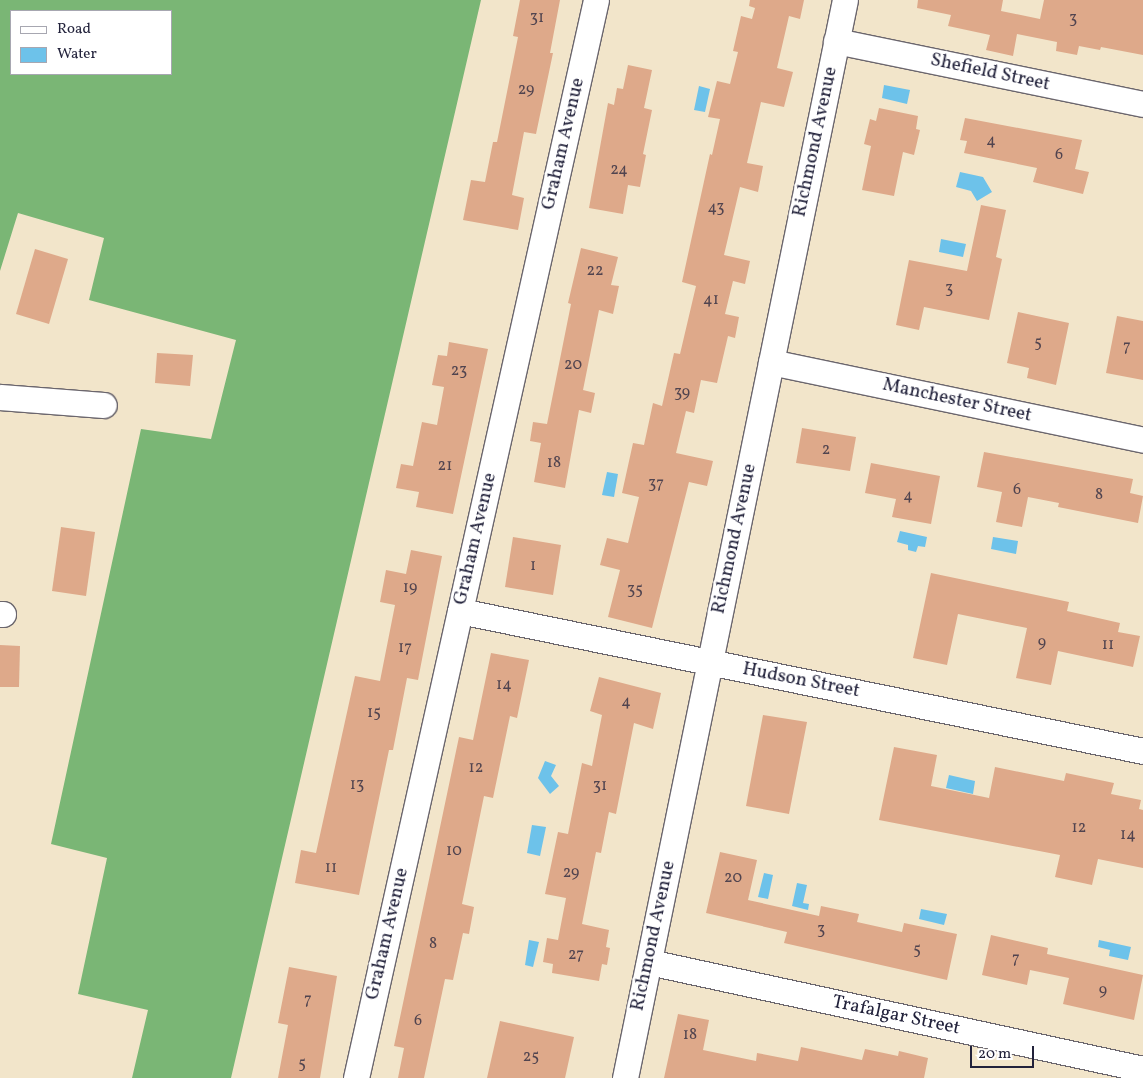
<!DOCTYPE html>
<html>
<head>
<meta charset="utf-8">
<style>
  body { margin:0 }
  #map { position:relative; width:1143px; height:1078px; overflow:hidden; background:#f2e5ca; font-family:Vollkorn,serif }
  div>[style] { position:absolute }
  .forest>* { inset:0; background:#7ab675 }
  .water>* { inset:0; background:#6dc2ea }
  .building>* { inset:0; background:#dea98a }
  .roads { filter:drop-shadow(1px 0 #6b666d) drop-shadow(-1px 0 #6b666d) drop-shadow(0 1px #6b666d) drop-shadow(0 -1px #6b666d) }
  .minor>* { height:25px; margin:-12.5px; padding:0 12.5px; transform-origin:12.5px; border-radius:12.5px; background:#fff }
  span { translate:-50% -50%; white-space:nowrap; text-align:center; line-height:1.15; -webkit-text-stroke:5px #fff; paint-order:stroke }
  .number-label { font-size:16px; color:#51444f }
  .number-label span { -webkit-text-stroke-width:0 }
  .street-label { font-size:19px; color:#22223b }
  .legend { position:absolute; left:10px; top:10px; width:162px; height:65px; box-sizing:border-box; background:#fff; border:1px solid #a7a7b1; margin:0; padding:6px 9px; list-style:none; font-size:15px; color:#22223b }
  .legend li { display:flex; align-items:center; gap:10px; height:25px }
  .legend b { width:25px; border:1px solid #a7a7b1 }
  .scale { position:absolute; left:970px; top:1046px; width:64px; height:22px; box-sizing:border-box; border:2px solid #22223b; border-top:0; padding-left:6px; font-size:15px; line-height:18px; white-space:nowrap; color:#22223b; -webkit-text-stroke:4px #fff; paint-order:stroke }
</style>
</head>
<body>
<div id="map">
  <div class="forest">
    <i style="clip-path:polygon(evenodd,0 0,481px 0,231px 1078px,132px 1078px,148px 1010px,78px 994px,107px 858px,51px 844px,141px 429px,211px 439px,236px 340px,89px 300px,104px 238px,18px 213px,0 271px,0 0,11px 11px,171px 11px,171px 74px,11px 74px,11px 11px)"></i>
  </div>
  <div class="water">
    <i style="clip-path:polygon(884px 85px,910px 90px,907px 104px,882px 98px)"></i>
    <i style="clip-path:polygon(699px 86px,710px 89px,705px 112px,694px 110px)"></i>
    <i style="clip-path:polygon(960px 172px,983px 177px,992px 192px,977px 201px,971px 191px,956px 187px)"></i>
    <i style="clip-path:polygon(941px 239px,966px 244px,963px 257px,939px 252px)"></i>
    <i style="clip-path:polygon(607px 472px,618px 474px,614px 497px,602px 495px)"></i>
    <i style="clip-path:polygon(900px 531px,927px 537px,925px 547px,918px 546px,916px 552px,908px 550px,908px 545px,897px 542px)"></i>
    <i style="clip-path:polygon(993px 537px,1018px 541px,1016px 554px,991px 549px)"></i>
    <i style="clip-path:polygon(545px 761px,556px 765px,551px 776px,559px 786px,550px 794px,538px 778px)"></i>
    <i style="clip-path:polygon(949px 775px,975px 781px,973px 794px,946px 788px)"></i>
    <i style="clip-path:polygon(532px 825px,546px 827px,540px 856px,527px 853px)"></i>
    <i style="clip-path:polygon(764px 873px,773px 875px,768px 899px,758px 897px)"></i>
    <i style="clip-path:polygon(797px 883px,807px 885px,803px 903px,809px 904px,808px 910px,792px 906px)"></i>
    <i style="clip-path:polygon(921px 909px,947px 914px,944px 925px,919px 919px)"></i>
    <i style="clip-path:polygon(529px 940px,539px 942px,533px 967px,525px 965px)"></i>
    <i style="clip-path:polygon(1099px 940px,1131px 947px,1128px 960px,1109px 956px,1110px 950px,1098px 947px)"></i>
  </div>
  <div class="building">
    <i style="clip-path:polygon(520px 0,560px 0,550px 53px,553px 53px,536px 134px,524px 132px,512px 195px,524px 198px,518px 230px,463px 220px,471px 180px,485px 182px,493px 142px,497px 142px,518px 37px,513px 36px)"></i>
    <i style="clip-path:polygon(750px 0,804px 0,800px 19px,789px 16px,777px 68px,793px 72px,784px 107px,761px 102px,747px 163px,763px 166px,758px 192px,740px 187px,724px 255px,750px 261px,745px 284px,733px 281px,725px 314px,739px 317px,735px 338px,728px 336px,717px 383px,701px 380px,694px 413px,686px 411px,676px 453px,713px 461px,707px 486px,689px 482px,652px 628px,608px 617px,620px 570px,600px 565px,607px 538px,628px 543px,639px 497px,622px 493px,633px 443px,644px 445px,653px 403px,662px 406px,674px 353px,680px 354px,696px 286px,682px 282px,710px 154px,712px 155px,720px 119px,708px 117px,717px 81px,730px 84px,738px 52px,733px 51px,741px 16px,752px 19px,755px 8px,749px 6px)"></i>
    <i style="clip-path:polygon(918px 0,1003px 0,1001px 11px,1040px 19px,1044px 0,1143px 0,1143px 55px,1101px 47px,1100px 50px,1079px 46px,1077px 55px,1056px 51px,1057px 42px,1017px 34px,1013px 56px,986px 50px,990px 35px,948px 26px,951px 15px,917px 8px)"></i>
    <i style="clip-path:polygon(628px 65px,652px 70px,644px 108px,652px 110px,643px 154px,646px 155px,640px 187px,628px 185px,623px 214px,589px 208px,608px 103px,614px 105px,617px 88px,623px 89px)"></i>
    <i style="clip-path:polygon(879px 108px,918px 116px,916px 129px,920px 130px,914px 155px,903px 152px,894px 196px,862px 190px,871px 146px,864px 144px,870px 119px,876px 121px)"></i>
    <i style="clip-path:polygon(965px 118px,1082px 140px,1075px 169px,1089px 172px,1083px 194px,1033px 182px,1037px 168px,964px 153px,967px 141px,960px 140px)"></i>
    <i style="clip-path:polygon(981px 205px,1006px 210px,996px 257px,1002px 259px,989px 320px,924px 307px,919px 330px,896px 325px,909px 260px,967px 271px)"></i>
    <i style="clip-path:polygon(581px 248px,618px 257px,611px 285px,619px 286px,613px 314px,599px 310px,583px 390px,595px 393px,591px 413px,579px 410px,565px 488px,534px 482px,541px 443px,530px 441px,533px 422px,547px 424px,571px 304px,568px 303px)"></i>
    <i style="clip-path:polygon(35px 249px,68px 259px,49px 324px,16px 314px)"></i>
    <i style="clip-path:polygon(1018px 312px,1069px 323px,1056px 385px,1027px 378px,1029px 368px,1007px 363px)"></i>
    <i style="clip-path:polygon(1117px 316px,1143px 321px,1143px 380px,1106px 373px)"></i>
    <i style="clip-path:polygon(449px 342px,488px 349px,453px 514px,416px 507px,419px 492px,396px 488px,401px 464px,413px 466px,422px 422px,437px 425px,444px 387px,432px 385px,438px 355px,447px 356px)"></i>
    <i style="clip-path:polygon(157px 353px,193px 355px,190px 386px,155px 383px)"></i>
    <i style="clip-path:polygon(802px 428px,856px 437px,850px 471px,796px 463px)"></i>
    <i style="clip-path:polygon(984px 452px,1133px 479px,1130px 493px,1143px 496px,1138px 523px,1058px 507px,1059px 503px,1028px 497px,1022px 527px,996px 522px,1002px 492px,977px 487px)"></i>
    <i style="clip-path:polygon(871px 463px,940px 476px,931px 524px,892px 517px,896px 499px,865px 493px)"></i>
    <i style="clip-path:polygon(61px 527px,95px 532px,86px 596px,52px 591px)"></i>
    <i style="clip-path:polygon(513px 537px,561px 545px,553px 595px,505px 587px)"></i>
    <i style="clip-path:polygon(411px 550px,442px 556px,418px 680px,407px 678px,393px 750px,389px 750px,359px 895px,295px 883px,301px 850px,316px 853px,355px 676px,380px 681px,395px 605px,380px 602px,386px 570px,406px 574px)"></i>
    <i style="clip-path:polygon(931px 573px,1069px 602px,1067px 611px,1120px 623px,1118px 632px,1140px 636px,1133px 667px,1058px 651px,1051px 685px,1016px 678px,1027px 628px,958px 614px,947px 665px,913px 658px)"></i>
    <i style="clip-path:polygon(0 645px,20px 646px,19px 687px,0 687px)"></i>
    <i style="clip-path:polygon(491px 653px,529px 660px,517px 718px,510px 716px,493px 798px,484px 796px,462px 904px,474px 907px,469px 934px,463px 933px,453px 980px,445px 979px,424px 1078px,398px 1078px,404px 1048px,394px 1046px,459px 737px,473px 740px)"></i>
    <i style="clip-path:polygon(599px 677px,661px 693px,653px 729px,634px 723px,616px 814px,609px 812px,601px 853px,596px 852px,582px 924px,609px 930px,606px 947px,610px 948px,607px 965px,602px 964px,599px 981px,552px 973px,553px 964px,543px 962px,547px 938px,558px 940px,566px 898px,545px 894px,558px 832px,568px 834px,582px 763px,592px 766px,602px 715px,590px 711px)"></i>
    <i style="clip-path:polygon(763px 715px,807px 722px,789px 814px,746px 806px)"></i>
    <i style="clip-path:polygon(894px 747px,937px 755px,931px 786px,989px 798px,995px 767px,1064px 781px,1066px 773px,1114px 783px,1111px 794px,1141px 800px,1139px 809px,1143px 810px,1143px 868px,1098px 859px,1092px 885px,1055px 877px,1060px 855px,879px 820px)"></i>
    <i style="clip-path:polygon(720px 852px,757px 860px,748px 900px,819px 916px,821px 906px,859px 914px,857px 922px,902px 932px,904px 923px,957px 934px,947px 980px,784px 943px,787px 932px,706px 913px)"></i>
    <i style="clip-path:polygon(991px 935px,1048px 948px,1047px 954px,1143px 975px,1134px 1020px,1063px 1004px,1069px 978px,1030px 970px,1027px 985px,982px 975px)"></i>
    <i style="clip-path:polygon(289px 967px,337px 976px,320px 1078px,278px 1078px,288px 1025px,278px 1023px)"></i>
    <i style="clip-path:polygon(678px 1014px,709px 1020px,703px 1050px,756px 1061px,757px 1053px,798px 1061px,801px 1047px,862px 1060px,865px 1049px,898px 1056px,899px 1051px,928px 1058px,924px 1078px,664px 1078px)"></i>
    <i style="clip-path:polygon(500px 1021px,574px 1037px,565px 1078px,487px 1078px)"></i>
  </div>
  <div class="roads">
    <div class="minor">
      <i style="left:836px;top:41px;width:313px;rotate:11.6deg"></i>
      <i style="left:771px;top:362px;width:380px;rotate:11.8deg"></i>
      <i style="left:0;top:397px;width:104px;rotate:4.4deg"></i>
      <i style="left:460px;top:611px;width:697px;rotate:11.58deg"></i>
      <i style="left:0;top:614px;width:3px"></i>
      <i style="left:649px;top:962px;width:505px;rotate:12.22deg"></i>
      <i style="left:356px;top:1078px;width:1104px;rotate:-77.45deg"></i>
      <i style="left:625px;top:1078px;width:1100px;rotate:-78.47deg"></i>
    </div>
  </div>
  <div class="number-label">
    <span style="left:537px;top:18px">31</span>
    <span style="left:1073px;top:19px">3</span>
    <span style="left:526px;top:90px">29</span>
    <span style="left:991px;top:141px">4</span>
    <span style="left:1059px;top:155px">6</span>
    <span style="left:619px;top:170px">24</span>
    <span style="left:716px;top:208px">43</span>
    <span style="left:595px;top:271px">22</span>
    <span style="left:949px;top:289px">3</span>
    <span style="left:711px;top:300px">41</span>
    <span style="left:1038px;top:343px">5</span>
    <span style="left:1127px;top:347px">7</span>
    <span style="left:573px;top:365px">20</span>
    <span style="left:459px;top:371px">23</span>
    <span style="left:682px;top:393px">39</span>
    <span style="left:826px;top:450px">2</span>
    <span style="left:554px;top:463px">18</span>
    <span style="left:445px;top:466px">21</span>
    <span style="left:656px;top:484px">37</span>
    <span style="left:1017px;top:490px">6</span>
    <span style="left:1099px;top:495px">8</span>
    <span style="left:908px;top:496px">4</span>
    <span style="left:533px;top:566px">1</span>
    <span style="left:410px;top:588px">19</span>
    <span style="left:635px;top:590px">35</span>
    <span style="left:1042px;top:643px">9</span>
    <span style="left:1108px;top:645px">11</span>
    <span style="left:405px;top:648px">17</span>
    <span style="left:504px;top:685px">14</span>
    <span style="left:626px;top:702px">4</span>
    <span style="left:374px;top:713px">15</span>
    <span style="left:476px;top:768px">12</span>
    <span style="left:357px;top:785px">13</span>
    <span style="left:600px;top:786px">31</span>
    <span style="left:1079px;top:828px">12</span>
    <span style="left:1128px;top:835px">14</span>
    <span style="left:454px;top:851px">10</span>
    <span style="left:331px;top:868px">11</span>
    <span style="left:571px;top:873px">29</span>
    <span style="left:733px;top:878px">20</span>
    <span style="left:821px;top:930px">3</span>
    <span style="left:433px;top:944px">8</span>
    <span style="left:917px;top:950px">5</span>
    <span style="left:576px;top:955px">27</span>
    <span style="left:1016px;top:959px">7</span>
    <span style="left:1103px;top:991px">9</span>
    <span style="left:308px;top:1000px">7</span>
    <span style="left:418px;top:1021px">6</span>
    <span style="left:690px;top:1035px">18</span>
    <span style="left:531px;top:1057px">25</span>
    <span style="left:302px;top:1064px">5</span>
  </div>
  <div class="street-label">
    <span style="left:990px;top:73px;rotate:12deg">Shefield Street</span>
    <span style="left:816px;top:142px;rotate:-78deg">Richmond Avenue</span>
    <span style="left:564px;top:144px;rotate:-77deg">Graham Avenue</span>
    <span style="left:957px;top:401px;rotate:12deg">Manchester Street</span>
    <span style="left:476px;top:539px;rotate:-77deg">Graham Avenue</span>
    <span style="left:735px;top:539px;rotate:-78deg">Richmond Avenue</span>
    <span style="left:801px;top:681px;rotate:11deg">Hudson Street</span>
    <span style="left:388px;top:934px;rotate:-77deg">Graham Avenue</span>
    <span style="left:654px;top:936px;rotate:-78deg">Richmond Avenue</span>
    <span style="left:896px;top:1016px;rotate:12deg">Trafalgar Street</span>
  </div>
  <ul class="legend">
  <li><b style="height:6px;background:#fff"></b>Road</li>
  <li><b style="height:14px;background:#6dc2ea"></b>Water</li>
  </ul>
  <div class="scale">20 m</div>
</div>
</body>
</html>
